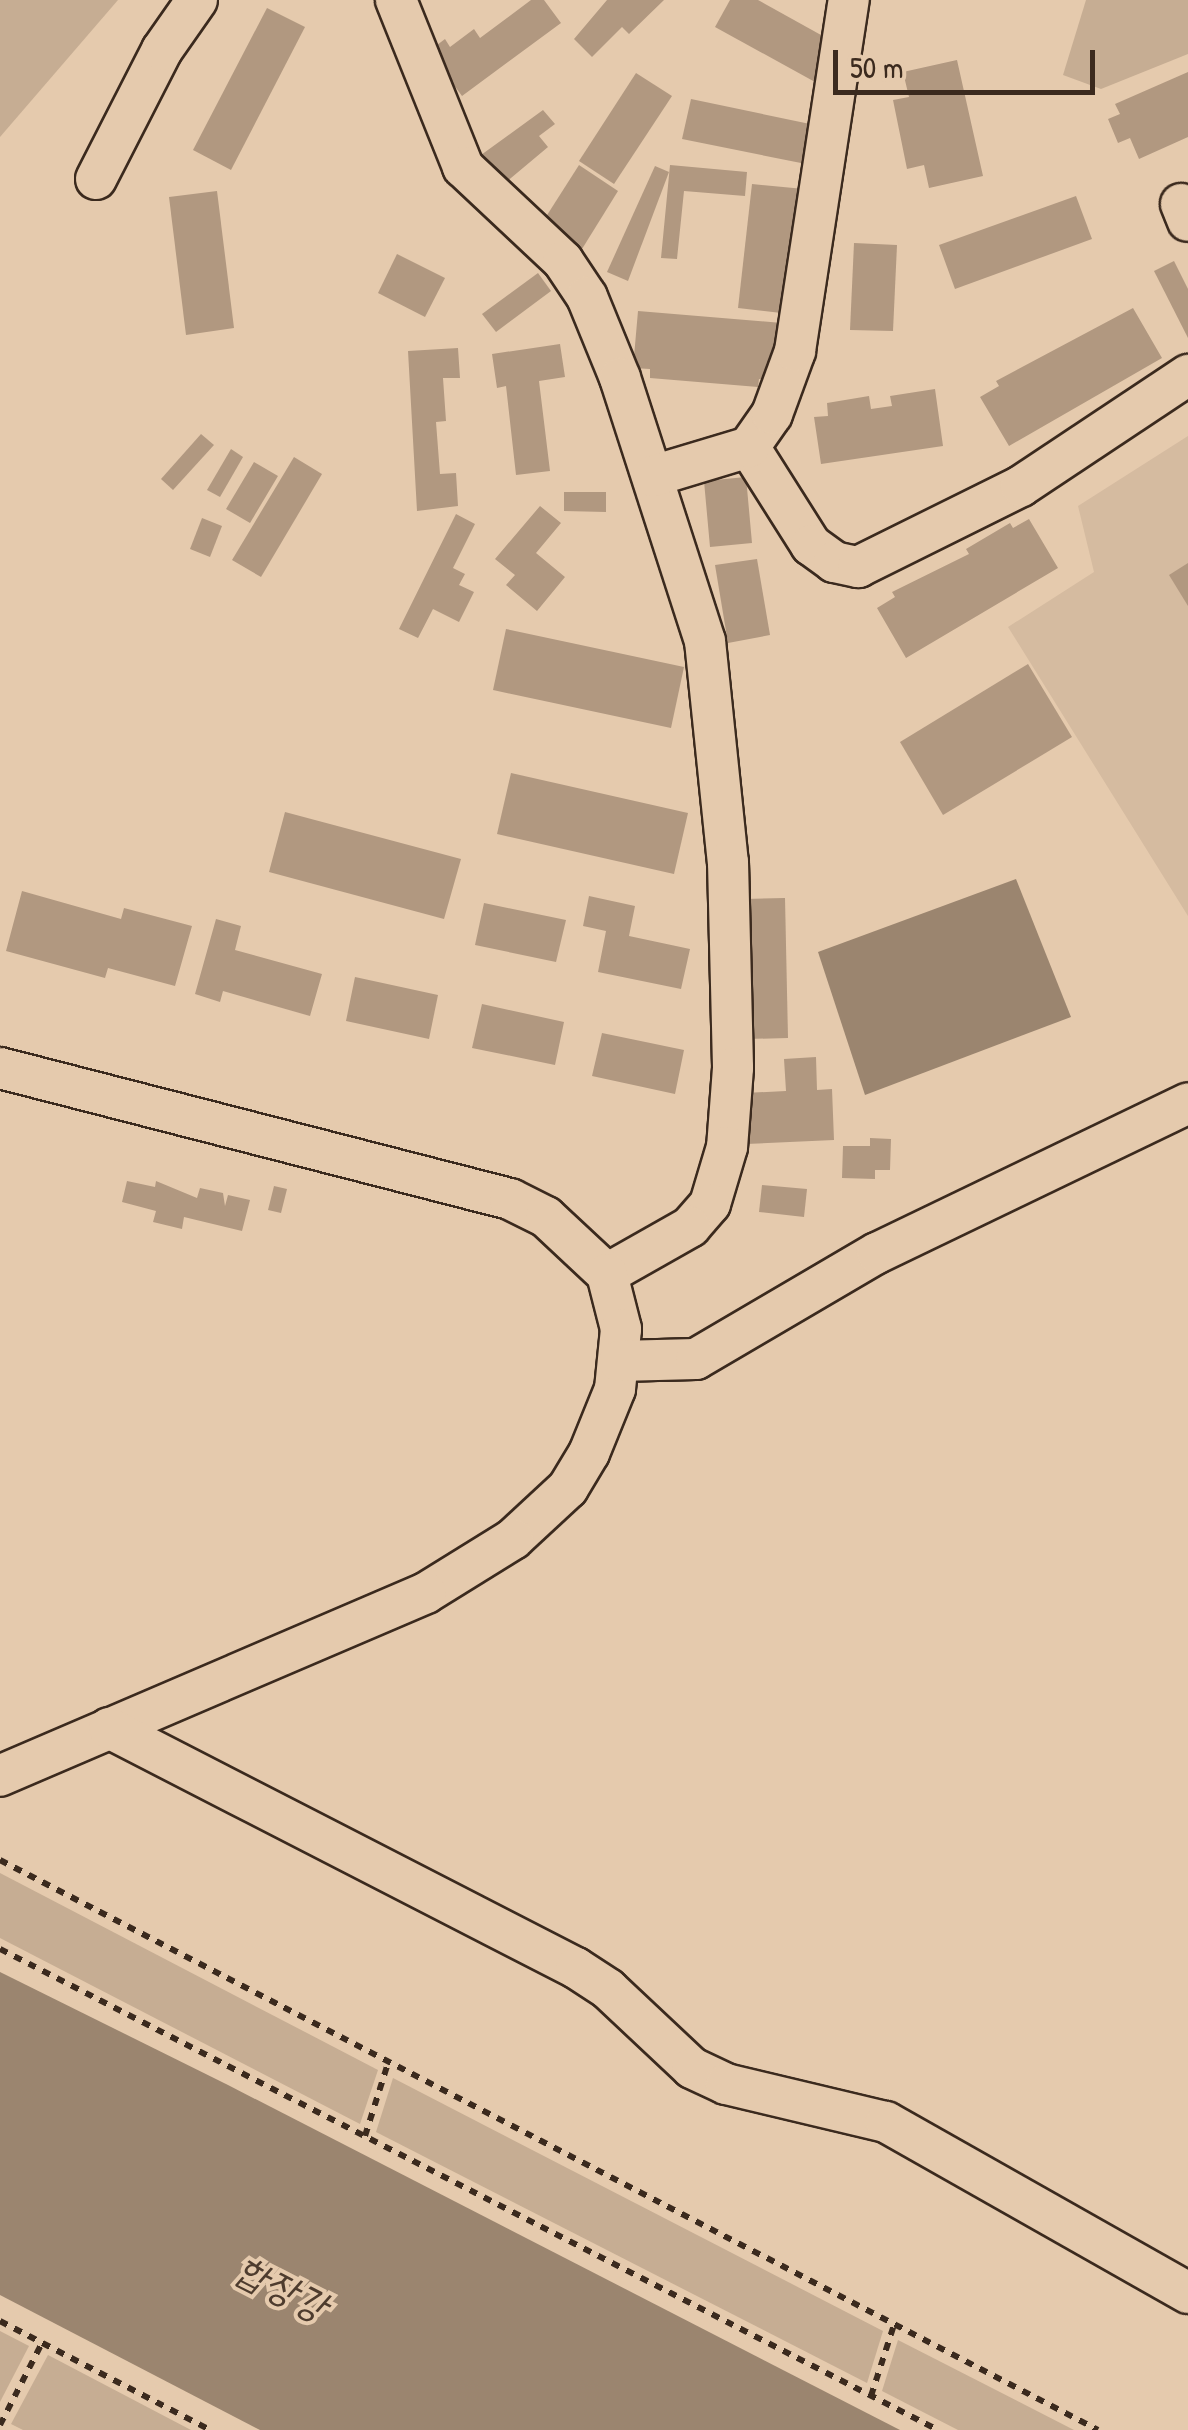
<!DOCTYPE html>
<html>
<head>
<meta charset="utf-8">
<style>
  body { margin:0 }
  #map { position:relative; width:1188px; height:2430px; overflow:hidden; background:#e5caad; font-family:"Patrick Hand","Poor Story",sans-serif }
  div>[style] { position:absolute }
  .built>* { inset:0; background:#d5bba0 }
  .green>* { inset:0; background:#c6ad93 }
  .water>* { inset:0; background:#9b856f }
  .building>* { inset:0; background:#b19880 }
  .path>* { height:6px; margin-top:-3px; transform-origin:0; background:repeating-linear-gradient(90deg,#3b2a1e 0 8px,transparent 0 16px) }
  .roads { filter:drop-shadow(2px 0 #3b2a1e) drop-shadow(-2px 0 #3b2a1e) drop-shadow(0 2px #3b2a1e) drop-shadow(0 -2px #3b2a1e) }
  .minor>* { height:40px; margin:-20px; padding:0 20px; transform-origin:20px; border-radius:20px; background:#e5caad }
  span { translate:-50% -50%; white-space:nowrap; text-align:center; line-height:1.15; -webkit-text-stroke:8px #e5caad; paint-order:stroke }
  .water-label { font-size:40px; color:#4e3c2e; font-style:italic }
  .scale { position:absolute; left:833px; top:50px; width:262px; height:45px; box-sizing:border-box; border:5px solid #3b2a1e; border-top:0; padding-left:12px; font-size:30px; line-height:35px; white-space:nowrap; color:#3b2a1e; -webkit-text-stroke:8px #e5caad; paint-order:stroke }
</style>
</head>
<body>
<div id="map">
  <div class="built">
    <i style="clip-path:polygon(1188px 436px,1188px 916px,1008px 627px,1094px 572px,1078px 506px)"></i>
  </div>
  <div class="green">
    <i style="clip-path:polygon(0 0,118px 0,0 137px)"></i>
    <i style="clip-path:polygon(1086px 0,1188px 0,1188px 54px,1101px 89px,1063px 75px)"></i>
    <i style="clip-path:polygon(0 1873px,378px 2070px,360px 2124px,0 1938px)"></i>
    <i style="clip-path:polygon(393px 2078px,883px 2331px,867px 2383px,376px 2132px)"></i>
    <i style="clip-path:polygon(0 2331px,29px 2346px,0 2402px)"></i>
    <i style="clip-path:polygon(898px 2340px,1074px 2430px,958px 2430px,882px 2391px)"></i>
    <i style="clip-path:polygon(48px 2355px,191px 2430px,23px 2430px,11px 2424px)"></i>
  </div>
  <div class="water">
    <i style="clip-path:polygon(1016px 879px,1071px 1017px,865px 1095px,818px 952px)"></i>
    <i style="clip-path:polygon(0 1972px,228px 2085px,900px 2430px,260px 2430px,0 2295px)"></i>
  </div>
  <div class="building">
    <i style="clip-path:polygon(531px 0,544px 0,561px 23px,462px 96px,429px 51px,445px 39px,450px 47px,474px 29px,480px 38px)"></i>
    <i style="clip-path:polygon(607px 0,664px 0,629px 34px,622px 27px,592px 57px,574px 39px)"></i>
    <i style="clip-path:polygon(730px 0,758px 0,830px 40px,815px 82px,715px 27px)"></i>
    <i style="clip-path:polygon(267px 8px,305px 27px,231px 170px,193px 150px)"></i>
    <i style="clip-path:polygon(957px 60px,983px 176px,929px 188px,924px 165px,907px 169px,893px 100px,909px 97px,903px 72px)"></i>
    <i style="clip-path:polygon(1188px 72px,1188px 137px,1139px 159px,1130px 138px,1118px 143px,1108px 119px,1120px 114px,1115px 104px)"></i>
    <i style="clip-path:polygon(636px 73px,672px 96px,614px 184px,579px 161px)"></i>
    <i style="clip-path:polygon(691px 99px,810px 124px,801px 163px,682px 139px)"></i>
    <i style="clip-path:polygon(543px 110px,555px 124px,539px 136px,548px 147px,505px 183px,481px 155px)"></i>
    <i style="clip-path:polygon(579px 165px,618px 191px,582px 249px,542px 223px)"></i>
    <i style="clip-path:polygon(670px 165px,747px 172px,745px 196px,684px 191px,677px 259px,661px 258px)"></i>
    <i style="clip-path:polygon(655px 166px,669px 172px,628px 281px,607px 272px)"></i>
    <i style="clip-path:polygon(752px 184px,804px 189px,790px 314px,738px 308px)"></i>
    <i style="clip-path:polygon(217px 191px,234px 328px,186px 335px,169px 197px)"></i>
    <i style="clip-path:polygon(1076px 196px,1092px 239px,955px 289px,939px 245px)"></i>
    <i style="clip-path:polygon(854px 243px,897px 245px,893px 331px,850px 330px)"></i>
    <i style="clip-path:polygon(397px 254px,445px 278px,425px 317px,378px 293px)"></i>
    <i style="clip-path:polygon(1174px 261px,1188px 289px,1188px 338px,1154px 271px)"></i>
    <i style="clip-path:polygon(538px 273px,551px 291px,496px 332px,482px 314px)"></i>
    <i style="clip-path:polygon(1133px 308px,1162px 358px,1009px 446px,980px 397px,999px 386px,996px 381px)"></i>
    <i style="clip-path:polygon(638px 311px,782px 323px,776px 381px,759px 379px,758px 387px,650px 378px,650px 369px,633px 368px)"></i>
    <i style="clip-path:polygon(560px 344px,565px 377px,539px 381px,550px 471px,516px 475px,506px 386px,497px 388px,492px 354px)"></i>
    <i style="clip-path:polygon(458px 348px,460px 378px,443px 378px,446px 421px,436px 422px,440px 474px,456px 473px,458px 506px,417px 511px,408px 351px)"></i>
    <i style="clip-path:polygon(935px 389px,943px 446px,821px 464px,814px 417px,828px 416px,827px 403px,869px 396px,871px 409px,892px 406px,890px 396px)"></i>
    <i style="clip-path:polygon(201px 434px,214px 445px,173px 490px,161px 479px)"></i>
    <i style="clip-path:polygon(231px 449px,243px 457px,220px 497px,207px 490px)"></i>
    <i style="clip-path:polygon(294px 457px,322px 474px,261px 577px,232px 560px)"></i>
    <i style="clip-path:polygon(254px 462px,278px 476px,250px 523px,226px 509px)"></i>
    <i style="clip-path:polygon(746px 477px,752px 543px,710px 547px,704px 481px)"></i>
    <i style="clip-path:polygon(564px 492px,606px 492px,606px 512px,564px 511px)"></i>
    <i style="clip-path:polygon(540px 506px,561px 523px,536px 553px,565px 577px,537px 611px,506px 585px,515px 575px,495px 559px)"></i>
    <i style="clip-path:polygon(456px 514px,475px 524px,453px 568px,465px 574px,459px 585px,474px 592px,459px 622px,433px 609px,418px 638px,399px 629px)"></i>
    <i style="clip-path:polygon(202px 518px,222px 526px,210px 557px,190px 549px)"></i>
    <i style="clip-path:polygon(1029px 519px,1058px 568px,906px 658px,877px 608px,895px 597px,892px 592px,969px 554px,966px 549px,1010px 523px,1013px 528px)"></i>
    <i style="clip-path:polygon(757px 559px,770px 635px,728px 643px,715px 565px)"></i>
    <i style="clip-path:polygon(1188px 563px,1188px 606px,1169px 575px)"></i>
    <i style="clip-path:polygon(506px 629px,684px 667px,671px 728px,493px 690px)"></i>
    <i style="clip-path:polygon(1028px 664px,1072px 737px,943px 815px,900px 742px)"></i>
    <i style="clip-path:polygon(511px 773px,688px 813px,674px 874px,497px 834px)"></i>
    <i style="clip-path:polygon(285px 812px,461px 859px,444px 919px,269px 872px)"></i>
    <i style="clip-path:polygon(22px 891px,121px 919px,124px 908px,192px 926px,175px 986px,108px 968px,105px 978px,6px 951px)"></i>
    <i style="clip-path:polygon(589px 896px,635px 906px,629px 936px,690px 949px,681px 989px,598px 972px,606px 931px,583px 926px)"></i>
    <i style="clip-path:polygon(785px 898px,788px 1038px,747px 1039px,745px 899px)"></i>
    <i style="clip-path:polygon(484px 903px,566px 920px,556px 962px,475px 945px)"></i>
    <i style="clip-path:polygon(216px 919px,241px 926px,235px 950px,322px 974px,310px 1016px,223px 991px,220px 1002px,195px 994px)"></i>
    <i style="clip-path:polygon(355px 977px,438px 995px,429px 1039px,346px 1021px)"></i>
    <i style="clip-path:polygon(482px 1004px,564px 1022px,555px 1065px,472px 1048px)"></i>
    <i style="clip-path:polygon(602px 1033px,684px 1050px,675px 1094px,592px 1076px)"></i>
    <i style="clip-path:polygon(816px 1057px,817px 1090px,832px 1089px,834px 1140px,746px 1144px,744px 1093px,786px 1091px,784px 1059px)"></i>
    <i style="clip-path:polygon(870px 1138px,891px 1139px,890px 1170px,875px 1170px,875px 1179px,842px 1178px,843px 1146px,870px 1146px)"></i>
    <i style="clip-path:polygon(127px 1181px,155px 1187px,156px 1181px,197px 1198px,200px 1188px,223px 1193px,225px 1206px,228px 1195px,250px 1200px,242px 1231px,184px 1217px,182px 1229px,153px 1222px,156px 1211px,122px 1202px)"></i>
    <i style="clip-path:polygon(762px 1185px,807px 1189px,804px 1217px,759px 1212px)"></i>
    <i style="clip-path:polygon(274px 1186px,287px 1189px,281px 1213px,268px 1210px)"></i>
  </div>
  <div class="path">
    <i style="left:0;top:1860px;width:1237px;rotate:27.43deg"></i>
    <i style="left:0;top:1949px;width:1054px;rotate:27.15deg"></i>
    <i style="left:365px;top:2136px;width:77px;rotate:-72.5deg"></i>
    <i style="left:0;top:2321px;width:237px;rotate:27.4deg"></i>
    <i style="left:871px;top:2396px;width:75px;rotate:-72.1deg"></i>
    <i style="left:0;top:2425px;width:92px;rotate:-62.9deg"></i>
  </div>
  <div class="roads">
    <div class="minor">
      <i style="left:396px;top:0;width:180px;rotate:68.1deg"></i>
      <i style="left:463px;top:167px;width:137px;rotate:43.2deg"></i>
      <i style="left:563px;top:261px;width:43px;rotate:56.3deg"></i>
      <i style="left:587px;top:297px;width:87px;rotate:67.8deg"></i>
      <i style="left:620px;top:378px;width:276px;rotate:72.1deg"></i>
      <i style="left:705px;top:641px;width:222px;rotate:84.1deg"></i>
      <i style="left:728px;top:862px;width:206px;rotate:88.6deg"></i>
      <i style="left:733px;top:1068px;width:79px;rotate:94.3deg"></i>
      <i style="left:727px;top:1147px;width:59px;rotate:106.6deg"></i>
      <i style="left:710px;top:1204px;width:30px;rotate:131deg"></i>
      <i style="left:690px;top:1227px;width:95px;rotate:150.5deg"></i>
      <i style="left:96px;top:179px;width:145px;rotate:-62.9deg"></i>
      <i style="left:162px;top:50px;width:61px;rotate:-55deg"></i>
      <i style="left:1181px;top:204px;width:18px;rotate:68deg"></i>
      <i style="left:749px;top:447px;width:116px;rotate:57.7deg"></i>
      <i style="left:811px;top:545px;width:29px;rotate:36deg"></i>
      <i style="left:834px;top:562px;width:25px;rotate:12deg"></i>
      <i style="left:858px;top:567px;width:182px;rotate:-26.4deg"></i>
      <i style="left:1021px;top:486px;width:201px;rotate:-33.6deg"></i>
      <i style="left:653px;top:476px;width:100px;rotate:-16.8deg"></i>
      <i style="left:749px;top:447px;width:40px;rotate:-55.1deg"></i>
      <i style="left:772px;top:414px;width:67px;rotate:-69.9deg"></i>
      <i style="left:795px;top:351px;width:355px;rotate:-81.3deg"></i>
      <i style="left:0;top:1068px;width:527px;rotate:14.41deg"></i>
      <i style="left:510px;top:1199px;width:40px;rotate:26.6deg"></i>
      <i style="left:546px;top:1217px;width:83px;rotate:43.1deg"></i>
      <i style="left:607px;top:1274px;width:57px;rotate:75.7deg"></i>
      <i style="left:621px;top:1329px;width:60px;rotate:95.7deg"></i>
      <i style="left:615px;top:1389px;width:69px;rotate:112.1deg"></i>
      <i style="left:589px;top:1453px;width:41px;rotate:121deg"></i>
      <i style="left:568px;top:1488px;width:75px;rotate:137.2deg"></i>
      <i style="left:513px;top:1539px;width:102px;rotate:148.2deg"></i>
      <i style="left:426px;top:1593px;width:464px;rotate:156.8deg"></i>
      <i style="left:619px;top:1361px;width:77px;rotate:-1.5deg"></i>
      <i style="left:696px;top:1359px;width:210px;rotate:-30.4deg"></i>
      <i style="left:877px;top:1253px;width:345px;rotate:-25.7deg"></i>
      <i style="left:109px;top:1728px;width:525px;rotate:27.2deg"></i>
      <i style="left:576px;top:1968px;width:38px;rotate:33deg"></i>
      <i style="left:608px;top:1989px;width:115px;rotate:43.2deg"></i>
      <i style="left:692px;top:2068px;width:38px;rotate:25deg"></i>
      <i style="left:726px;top:2084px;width:164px;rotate:13.4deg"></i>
      <i style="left:886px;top:2122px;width:347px;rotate:29.5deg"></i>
    </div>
  </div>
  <div class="water-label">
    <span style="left:283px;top:2286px;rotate:27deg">합장강</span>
  </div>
  <div class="scale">50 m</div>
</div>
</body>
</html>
